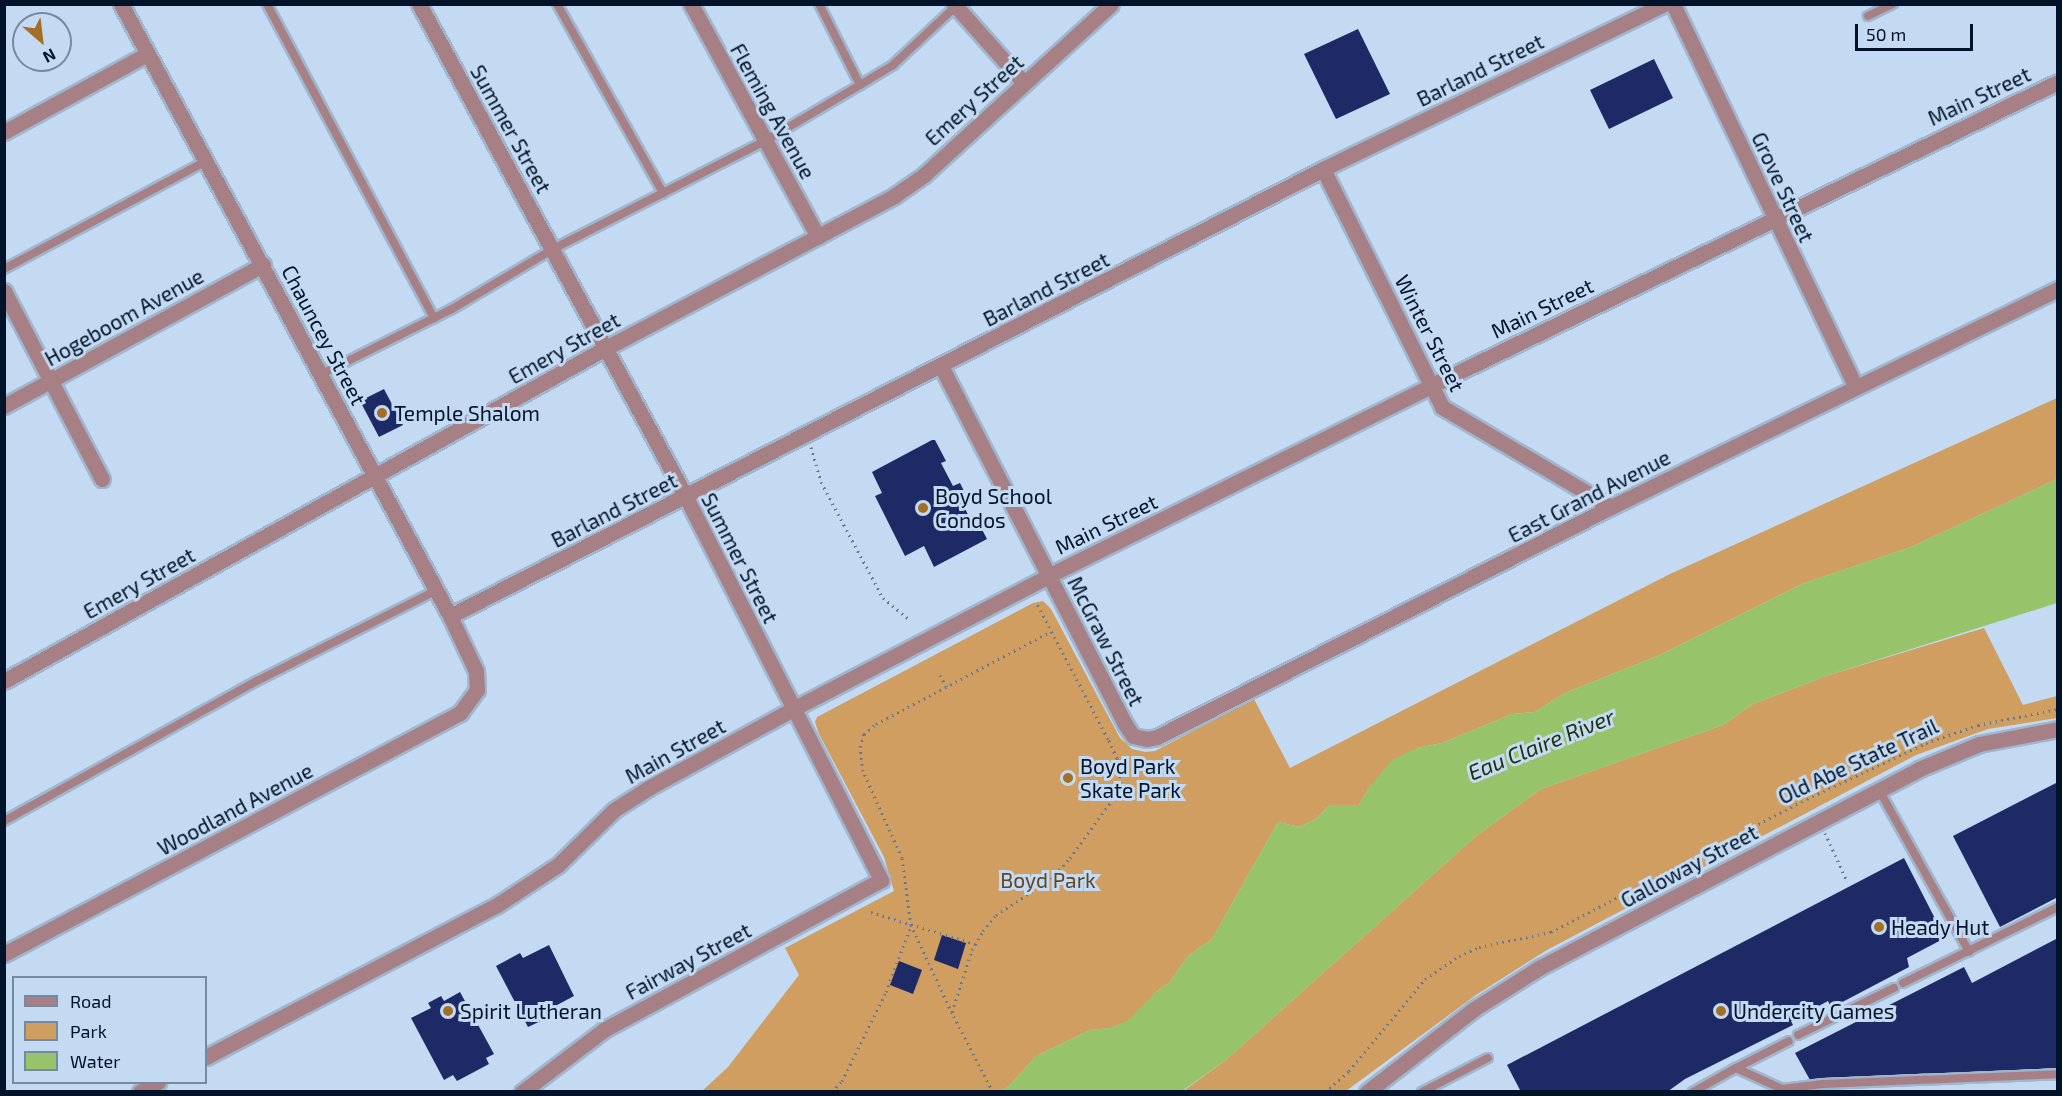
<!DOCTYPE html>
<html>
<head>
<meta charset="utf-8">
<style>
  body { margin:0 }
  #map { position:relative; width:2062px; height:1096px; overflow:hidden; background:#c3daf2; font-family:"Exo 2",sans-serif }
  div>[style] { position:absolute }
  .green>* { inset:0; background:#d09e60 }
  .water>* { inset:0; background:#97c36b }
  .building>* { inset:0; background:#1e2a65 }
  .path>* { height:3px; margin-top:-1.5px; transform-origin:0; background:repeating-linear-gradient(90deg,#647990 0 1.5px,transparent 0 6px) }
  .roads { filter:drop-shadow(2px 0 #a0b6ce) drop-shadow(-2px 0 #a0b6ce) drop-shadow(0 2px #a0b6ce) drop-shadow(0 -2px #a0b6ce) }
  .service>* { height:8px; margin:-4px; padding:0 4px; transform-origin:4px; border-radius:4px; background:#a68084 }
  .minor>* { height:15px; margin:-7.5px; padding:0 7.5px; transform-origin:7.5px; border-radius:7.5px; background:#a68084 }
  .tertiary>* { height:15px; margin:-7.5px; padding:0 7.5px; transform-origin:7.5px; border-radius:7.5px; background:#a68084 }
  .dots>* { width:16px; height:16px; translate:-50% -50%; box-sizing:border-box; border:3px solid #c3daf2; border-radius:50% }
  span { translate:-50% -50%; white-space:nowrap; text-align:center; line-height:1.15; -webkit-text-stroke:6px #c3daf2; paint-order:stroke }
  .street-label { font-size:21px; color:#001328 }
  .poi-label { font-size:21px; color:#001328 }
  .left { translate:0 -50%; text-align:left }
  .park-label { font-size:21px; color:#614523 }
  .water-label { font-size:22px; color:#20310c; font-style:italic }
  .frame { position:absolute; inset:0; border:6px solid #001328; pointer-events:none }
  .legend { position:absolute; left:12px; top:976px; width:195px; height:108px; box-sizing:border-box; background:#c3daf2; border:2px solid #758aa1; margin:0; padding:8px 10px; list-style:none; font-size:18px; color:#001328 }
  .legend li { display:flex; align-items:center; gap:12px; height:30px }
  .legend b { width:30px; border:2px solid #758aa1 }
  .north { position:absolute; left:12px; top:12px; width:60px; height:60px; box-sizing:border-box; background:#c3daf2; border:2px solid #758aa1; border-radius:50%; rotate:152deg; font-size:16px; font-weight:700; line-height:24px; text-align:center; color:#001328 }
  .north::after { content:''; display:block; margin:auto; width:21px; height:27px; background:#a36f27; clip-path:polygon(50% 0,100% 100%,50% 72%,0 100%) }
  .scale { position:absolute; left:1855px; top:24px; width:118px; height:27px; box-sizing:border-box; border:3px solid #001328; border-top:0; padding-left:8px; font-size:18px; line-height:21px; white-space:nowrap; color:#001328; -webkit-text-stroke:4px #c3daf2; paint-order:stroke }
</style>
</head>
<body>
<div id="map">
  <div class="green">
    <i style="clip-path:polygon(2057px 398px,2057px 479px,1911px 547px,1802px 584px,1660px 655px,1565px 693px,1535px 712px,1512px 714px,1442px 743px,1417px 748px,1370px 786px,1359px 805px,1330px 805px,1316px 819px,1299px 827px,1278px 822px,1212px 939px,1188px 956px,1169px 983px,1156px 992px,1130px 1020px,1111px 1028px,1090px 1030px,1036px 1056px,1009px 1086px,1000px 1091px,701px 1092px,728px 1067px,799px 975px,785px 948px,894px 891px,884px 857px,819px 734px,815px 722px,817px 717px,1033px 603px,1043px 601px,1051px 609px,1120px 738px,1132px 749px,1145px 752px,1155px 751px,1254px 699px,1290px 768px,1670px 574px)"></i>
    <i style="clip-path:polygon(1984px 628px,2023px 705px,2057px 696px,2057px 718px,1988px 729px,1916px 755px,1547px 950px,1476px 995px,1346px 1091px,1182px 1092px,1226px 1060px,1476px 836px,1541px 789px,1723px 725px,1753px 704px,1829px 675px)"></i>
  </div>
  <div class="water">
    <i style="clip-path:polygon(2057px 479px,2057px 603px,1829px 675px,1753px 704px,1723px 725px,1541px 789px,1476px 836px,1226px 1060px,1182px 1091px,1000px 1091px,1009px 1086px,1036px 1056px,1090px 1030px,1111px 1028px,1129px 1020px,1156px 992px,1169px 983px,1188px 956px,1212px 939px,1278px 822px,1299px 827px,1316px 819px,1330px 805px,1359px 805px,1370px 786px,1392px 760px,1417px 748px,1442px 743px,1512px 714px,1535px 712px,1565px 693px,1660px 655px,1802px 584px,1911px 547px)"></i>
  </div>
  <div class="building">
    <i style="clip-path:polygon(1358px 29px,1390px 94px,1336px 119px,1304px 54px)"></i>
    <i style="clip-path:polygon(1654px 59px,1673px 98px,1609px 129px,1590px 90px)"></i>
    <i style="clip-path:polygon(384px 389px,403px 425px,379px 437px,360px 401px)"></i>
    <i style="clip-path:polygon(932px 440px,935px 440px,946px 461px,941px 463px,953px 486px,960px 483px,966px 495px,960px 498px,971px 521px,976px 518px,987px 539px,934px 567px,924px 546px,905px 556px,875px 496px,882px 493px,872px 472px)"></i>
    <i style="clip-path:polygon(2058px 782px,2058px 897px,2000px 927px,1953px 836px)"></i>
    <i style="clip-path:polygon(1904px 858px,1945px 938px,1907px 958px,1909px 967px,1831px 1008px,1828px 1001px,1791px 1021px,1793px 1025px,1685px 1079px,1667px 1092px,1521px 1092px,1507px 1065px)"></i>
    <i style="clip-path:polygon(942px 935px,966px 943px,958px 969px,934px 960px)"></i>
    <i style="clip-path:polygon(2058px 938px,2058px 1068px,1810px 1080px,1795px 1053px,1964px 967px,1972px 983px)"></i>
    <i style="clip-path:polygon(549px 945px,574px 996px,542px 1013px,545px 1019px,528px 1027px,496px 966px,520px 953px,523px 958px)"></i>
    <i style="clip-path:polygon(899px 961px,922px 970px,913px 994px,890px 985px)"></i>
    <i style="clip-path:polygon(460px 992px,494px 1054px,486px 1058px,489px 1064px,474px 1072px,457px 1081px,453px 1075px,444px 1080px,411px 1018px,431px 1008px,428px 1003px,441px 996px,444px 1001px)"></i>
  </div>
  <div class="path">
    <i style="left:811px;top:447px;width:36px;rotate:74deg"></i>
    <i style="left:821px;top:482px;width:132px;rotate:61.9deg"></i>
    <i style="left:883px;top:598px;width:33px;rotate:39deg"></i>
    <i style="left:940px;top:675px;width:15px;rotate:62deg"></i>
    <i style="left:1825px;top:833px;width:53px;rotate:65.4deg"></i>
    <i style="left:871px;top:912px;width:109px;rotate:17.1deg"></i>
    <i style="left:952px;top:1012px;width:65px;rotate:-72.1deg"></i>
    <i style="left:972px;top:950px;width:22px;rotate:-60deg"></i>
    <i style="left:983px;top:931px;width:21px;rotate:-51deg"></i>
    <i style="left:996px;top:915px;width:66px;rotate:-33.2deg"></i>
    <i style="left:1051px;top:879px;width:28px;rotate:-48deg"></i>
    <i style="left:1070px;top:858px;width:80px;rotate:-54.1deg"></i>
    <i style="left:1117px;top:793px;width:11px;rotate:-68deg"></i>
    <i style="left:1121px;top:783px;width:25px;rotate:-99deg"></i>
    <i style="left:1117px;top:758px;width:21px;rotate:-115deg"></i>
    <i style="left:1108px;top:739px;width:155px;rotate:-117.7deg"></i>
    <i style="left:832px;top:1092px;width:15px;rotate:-48deg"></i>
    <i style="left:842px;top:1081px;width:99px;rotate:-63.7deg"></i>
    <i style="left:886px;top:992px;width:71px;rotate:-69.3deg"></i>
    <i style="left:993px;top:1092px;width:89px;rotate:-117.4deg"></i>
    <i style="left:952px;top:1013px;width:97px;rotate:-115deg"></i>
    <i style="left:911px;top:925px;width:68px;rotate:-97.7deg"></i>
    <i style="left:902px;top:858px;width:95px;rotate:-114.1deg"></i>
    <i style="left:863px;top:771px;width:24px;rotate:-97deg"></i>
    <i style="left:860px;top:747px;width:14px;rotate:-73deg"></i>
    <i style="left:864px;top:734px;width:16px;rotate:-40deg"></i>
    <i style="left:876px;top:724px;width:197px;rotate:-27.9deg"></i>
    <i style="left:1325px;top:1092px;width:32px;rotate:-41deg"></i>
    <i style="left:1349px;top:1071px;width:119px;rotate:-50.4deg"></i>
    <i style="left:1425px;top:979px;width:41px;rotate:-34.1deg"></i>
    <i style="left:1459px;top:956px;width:22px;rotate:-24deg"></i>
    <i style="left:1479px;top:947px;width:74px;rotate:-11.8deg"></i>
    <i style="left:1551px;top:932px;width:288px;rotate:-27.5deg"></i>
    <i style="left:1807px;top:799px;width:132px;rotate:-25.2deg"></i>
    <i style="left:1926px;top:743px;width:55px;rotate:-19.1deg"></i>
    <i style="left:1978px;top:725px;width:82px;rotate:-11.3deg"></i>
  </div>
  <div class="roads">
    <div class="service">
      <i style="left:267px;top:4px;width:356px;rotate:62deg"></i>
      <i style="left:557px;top:4px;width:217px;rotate:60.7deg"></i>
      <i style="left:1868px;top:16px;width:28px;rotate:-26deg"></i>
      <i style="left:860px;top:85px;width:39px;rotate:-31deg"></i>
      <i style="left:893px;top:65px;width:86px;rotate:-43.1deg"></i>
      <i style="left:4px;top:269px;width:229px;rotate:-28.1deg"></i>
      <i style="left:322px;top:374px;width:145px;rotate:-26.6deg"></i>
      <i style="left:452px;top:309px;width:117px;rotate:-30.7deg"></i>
      <i style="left:553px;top:249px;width:238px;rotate:-27deg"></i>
      <i style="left:765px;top:141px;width:110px;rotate:-30.5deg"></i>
      <i style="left:860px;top:85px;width:91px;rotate:-116.8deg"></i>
      <i style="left:1879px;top:790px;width:185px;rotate:60.9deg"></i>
      <i style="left:4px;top:821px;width:289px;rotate:-29deg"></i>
      <i style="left:257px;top:681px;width:202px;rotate:-26.8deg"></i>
      <i style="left:1903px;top:983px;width:173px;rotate:-26.1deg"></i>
      <i style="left:1798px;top:1035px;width:107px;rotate:-26.1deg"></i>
      <i style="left:1736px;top:1068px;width:59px;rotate:-27deg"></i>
      <i style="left:1422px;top:1092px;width:74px;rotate:-27.3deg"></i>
      <i style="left:1693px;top:1092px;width:49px;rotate:-29.2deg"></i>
      <i style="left:1736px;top:1068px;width:51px;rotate:24.5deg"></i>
      <i style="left:1782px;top:1089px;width:41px;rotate:-7deg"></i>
      <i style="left:1823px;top:1084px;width:235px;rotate:-2.4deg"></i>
    </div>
    <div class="minor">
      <i style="left:419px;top:4px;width:561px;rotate:61.56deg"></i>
      <i style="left:686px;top:497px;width:430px;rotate:63deg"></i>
      <i style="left:881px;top:880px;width:314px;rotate:151.6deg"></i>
      <i style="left:605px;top:1029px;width:104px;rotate:142.8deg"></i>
      <i style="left:691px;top:4px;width:265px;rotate:61.4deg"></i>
      <i style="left:954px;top:4px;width:106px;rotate:48.5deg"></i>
      <i style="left:1673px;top:4px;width:424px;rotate:64.5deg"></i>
      <i style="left:4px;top:132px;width:163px;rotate:-28.6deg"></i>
      <i style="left:1323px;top:169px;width:266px;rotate:63.4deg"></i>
      <i style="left:1442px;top:407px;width:196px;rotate:30.6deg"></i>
      <i style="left:4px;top:291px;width:212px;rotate:62.5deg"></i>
      <i style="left:941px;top:366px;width:403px;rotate:62.8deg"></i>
      <i style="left:1125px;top:724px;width:14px;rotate:56deg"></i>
      <i style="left:1133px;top:736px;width:14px;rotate:12deg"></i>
      <i style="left:1147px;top:739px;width:10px;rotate:-11deg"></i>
      <i style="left:1157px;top:737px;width:509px;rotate:-26.87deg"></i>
      <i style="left:1611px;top:507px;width:497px;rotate:-26deg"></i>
      <i style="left:4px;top:406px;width:295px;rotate:-28.6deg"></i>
      <i style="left:450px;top:616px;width:981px;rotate:-27.11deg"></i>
      <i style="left:1323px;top:169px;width:379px;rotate:-25.8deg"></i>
      <i style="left:4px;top:681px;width:686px;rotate:-28.96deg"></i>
      <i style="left:604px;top:349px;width:328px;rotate:-27.8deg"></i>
      <i style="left:894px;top:196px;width:37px;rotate:-35deg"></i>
      <i style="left:924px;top:175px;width:253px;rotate:-42.4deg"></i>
      <i style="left:4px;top:954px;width:516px;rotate:-27.86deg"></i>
      <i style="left:460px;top:713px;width:29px;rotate:-54deg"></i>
      <i style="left:477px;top:690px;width:19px;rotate:-93deg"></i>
      <i style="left:476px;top:671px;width:61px;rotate:-115.3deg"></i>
      <i style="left:450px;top:616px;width:695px;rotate:-118.26deg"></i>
      <i style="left:1367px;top:1092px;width:135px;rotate:-37.8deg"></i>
      <i style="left:1474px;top:1009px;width:77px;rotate:-32.2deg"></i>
      <i style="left:1539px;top:968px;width:429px;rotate:-27.6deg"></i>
      <i style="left:1919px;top:769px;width:65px;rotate:-22.6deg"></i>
      <i style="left:1979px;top:744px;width:80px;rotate:-10.8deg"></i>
    </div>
    <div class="tertiary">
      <i style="left:206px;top:1057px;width:328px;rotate:-27.6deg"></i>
      <i style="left:497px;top:905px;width:73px;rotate:-33.3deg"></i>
      <i style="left:558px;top:865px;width:78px;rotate:-44.5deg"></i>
      <i style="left:614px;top:810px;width:43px;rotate:-32.6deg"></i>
      <i style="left:650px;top:787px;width:163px;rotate:-28.6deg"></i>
      <i style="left:793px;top:709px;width:288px;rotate:-27.5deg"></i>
      <i style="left:1048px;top:576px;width:429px;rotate:-26.4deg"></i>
      <i style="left:1432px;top:385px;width:695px;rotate:-25.83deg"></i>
      <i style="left:140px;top:1092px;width:21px;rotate:-29deg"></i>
    </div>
  </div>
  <div class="dots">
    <i style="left:382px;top:413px;background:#a36f27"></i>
    <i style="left:923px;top:508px;background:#a36f27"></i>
    <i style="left:1068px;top:778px;background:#a36f27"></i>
    <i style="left:1879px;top:927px;background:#a36f27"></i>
    <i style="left:448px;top:1011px;background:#a36f27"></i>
    <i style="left:1721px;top:1011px;background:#a36f27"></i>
  </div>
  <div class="street-label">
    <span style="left:1480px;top:70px;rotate:-26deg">Barland Street</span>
    <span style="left:1979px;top:96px;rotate:-25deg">Main Street</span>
    <span style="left:974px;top:100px;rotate:-42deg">Emery Street</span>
    <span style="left:773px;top:111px;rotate:61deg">Fleming Avenue</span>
    <span style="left:511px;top:129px;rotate:61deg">Summer Street</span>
    <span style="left:1783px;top:187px;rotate:65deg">Grove Street</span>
    <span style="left:1046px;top:289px;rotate:-27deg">Barland Street</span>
    <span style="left:1542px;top:308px;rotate:-26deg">Main Street</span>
    <span style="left:124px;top:317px;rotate:-29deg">Hogeboom Avenue</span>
    <span style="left:1430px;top:333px;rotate:63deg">Winter Street</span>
    <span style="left:324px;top:335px;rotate:62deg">Chauncey Street</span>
    <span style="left:564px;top:348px;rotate:-29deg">Emery Street</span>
    <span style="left:1589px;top:496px;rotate:-27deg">East Grand Avenue</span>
    <span style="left:614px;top:510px;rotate:-27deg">Barland Street</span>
    <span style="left:1106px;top:524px;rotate:-26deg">Main Street</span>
    <span style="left:740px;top:558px;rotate:63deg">Summer Street</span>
    <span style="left:139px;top:583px;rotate:-29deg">Emery Street</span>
    <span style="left:1106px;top:641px;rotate:63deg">McGraw Street</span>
    <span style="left:675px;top:751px;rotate:-29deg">Main Street</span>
    <span style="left:1858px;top:761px;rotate:-25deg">Old Abe State Trail</span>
    <span style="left:235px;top:809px;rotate:-28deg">Woodland Avenue</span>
    <span style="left:1689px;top:866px;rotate:-28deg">Galloway Street</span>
    <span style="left:688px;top:961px;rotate:-28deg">Fairway Street</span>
  </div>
  <div class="poi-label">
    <span class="left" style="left:394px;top:413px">Temple Shalom</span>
    <span class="left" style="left:935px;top:508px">Boyd School<br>Condos</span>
    <span class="left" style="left:1080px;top:778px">Boyd Park<br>Skate Park</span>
    <span class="left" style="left:1891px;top:927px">Heady Hut</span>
    <span class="left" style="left:460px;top:1011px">Spirit Lutheran</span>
    <span class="left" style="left:1733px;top:1011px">Undercity Games</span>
  </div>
  <div class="park-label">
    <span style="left:1048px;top:880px">Boyd Park</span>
  </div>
  <div class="water-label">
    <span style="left:1541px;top:744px;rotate:-22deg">Eau Claire River</span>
  </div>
  <div class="frame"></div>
  <ul class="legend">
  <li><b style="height:8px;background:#a68084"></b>Road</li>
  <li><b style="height:16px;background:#d09e60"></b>Park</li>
  <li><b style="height:16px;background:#97c36b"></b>Water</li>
  </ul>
  <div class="north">N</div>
  <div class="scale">50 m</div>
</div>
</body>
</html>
